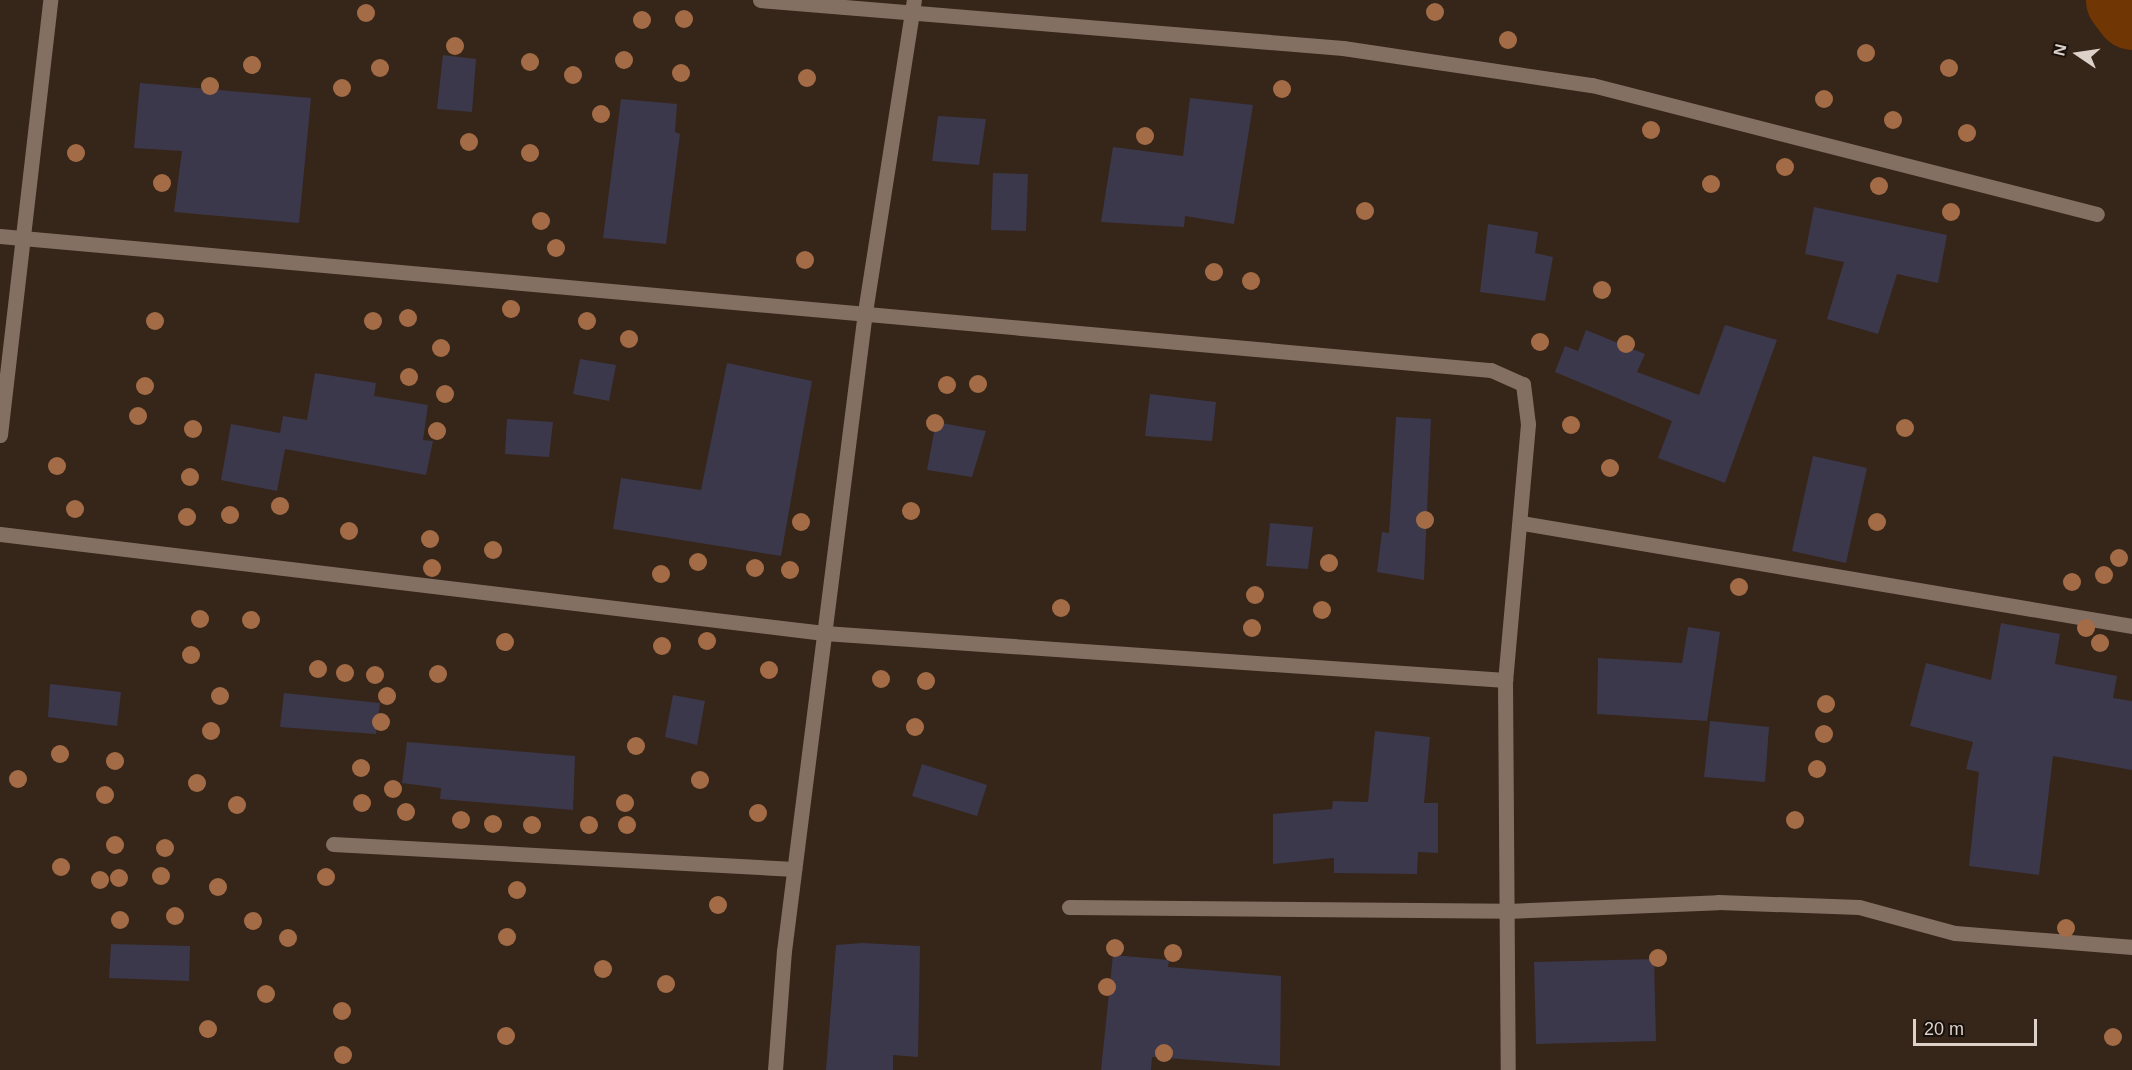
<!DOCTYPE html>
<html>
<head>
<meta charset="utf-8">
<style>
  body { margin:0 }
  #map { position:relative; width:2132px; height:1070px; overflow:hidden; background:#362519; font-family:Helvetica,sans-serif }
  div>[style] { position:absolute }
  .river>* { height:75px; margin:-37.5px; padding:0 37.5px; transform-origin:37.5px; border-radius:37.5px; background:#703705 }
  .building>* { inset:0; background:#3c384b }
  .street>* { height:15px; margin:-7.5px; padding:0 7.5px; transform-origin:7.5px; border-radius:7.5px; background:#847063 }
  .trees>* { width:18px; height:18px; margin:-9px; border-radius:50%; background:#a46c46 }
  span { translate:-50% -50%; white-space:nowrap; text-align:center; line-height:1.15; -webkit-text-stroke:6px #18100b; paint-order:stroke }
  .north { position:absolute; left:2048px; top:24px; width:60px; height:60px; -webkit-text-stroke:4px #18100b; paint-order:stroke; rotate:283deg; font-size:16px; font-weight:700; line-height:24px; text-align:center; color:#ddd1ca }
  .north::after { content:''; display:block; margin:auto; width:21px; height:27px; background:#ddd1ca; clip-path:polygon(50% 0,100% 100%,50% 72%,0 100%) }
  .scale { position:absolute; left:1913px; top:1019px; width:124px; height:27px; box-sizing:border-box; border:3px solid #ddd1ca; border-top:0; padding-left:8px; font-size:18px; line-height:21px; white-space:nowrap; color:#ddd1ca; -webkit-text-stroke:4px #18100b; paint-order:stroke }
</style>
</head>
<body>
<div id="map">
  <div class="river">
    <i style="left:2123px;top:0;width:15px;rotate:53deg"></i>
  </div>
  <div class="building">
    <i style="clip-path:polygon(443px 55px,476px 59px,472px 112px,437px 109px)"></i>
    <i style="clip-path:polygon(140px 83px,311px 98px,299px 223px,174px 212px,182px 151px,134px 148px)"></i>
    <i style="clip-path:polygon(1190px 98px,1253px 105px,1234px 224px,1185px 216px,1184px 227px,1101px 222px,1113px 147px,1183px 156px)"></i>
    <i style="clip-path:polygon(621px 99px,677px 104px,675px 132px,680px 134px,666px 244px,603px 238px)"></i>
    <i style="clip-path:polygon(938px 116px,986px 119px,979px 165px,932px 161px)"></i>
    <i style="clip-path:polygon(993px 173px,1028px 174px,1026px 231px,991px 230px)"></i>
    <i style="clip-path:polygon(1814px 207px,1947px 235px,1938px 283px,1897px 274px,1878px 334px,1827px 319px,1844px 262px,1805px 254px)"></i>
    <i style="clip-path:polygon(1488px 224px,1538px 232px,1535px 253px,1553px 257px,1545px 301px,1480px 292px)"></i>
    <i style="clip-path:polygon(1725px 325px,1777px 340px,1725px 483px,1658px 458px,1672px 421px,1555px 372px,1565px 346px,1578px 351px,1586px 330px,1645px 354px,1637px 372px,1699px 395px)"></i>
    <i style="clip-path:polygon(580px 359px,616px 365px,609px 401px,573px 394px)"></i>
    <i style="clip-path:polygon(727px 363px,812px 381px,781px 556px,613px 529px,621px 478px,701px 490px)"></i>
    <i style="clip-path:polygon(315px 373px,376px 383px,374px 396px,428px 405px,423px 440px,433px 441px,426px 475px,285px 449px,277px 491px,221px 480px,231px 424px,280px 433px,283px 416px,307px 420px)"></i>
    <i style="clip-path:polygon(1150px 394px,1216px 402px,1212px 441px,1145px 436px)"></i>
    <i style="clip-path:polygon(1396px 417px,1431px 419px,1424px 580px,1377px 572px,1382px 532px,1389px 533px)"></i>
    <i style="clip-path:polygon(507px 419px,553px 422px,549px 457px,505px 454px)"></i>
    <i style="clip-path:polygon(936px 422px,986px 431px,972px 477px,927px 470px)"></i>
    <i style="clip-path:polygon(1813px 456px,1867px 468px,1846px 563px,1792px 551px)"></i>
    <i style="clip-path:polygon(1270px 523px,1313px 527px,1308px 569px,1266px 566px)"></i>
    <i style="clip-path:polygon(2001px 623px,2060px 634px,2055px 664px,2117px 676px,2113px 698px,2132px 701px,2132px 770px,2053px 756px,2039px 875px,1969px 866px,1979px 772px,1966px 769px,1973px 742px,1910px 726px,1926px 663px,1991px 680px)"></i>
    <i style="clip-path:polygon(1688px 627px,1720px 632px,1707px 721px,1597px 714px,1598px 658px,1682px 663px)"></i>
    <i style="clip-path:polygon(50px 684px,121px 692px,117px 726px,48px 717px)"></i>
    <i style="clip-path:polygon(284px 693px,380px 703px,376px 734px,280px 727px)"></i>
    <i style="clip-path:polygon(673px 695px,705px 701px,697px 745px,665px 737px)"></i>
    <i style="clip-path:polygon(1710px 721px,1769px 727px,1765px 782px,1704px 777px)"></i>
    <i style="clip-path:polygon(1375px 731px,1430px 737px,1424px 803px,1438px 803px,1438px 853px,1418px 852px,1417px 874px,1334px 873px,1334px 858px,1273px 864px,1273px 814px,1332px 809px,1333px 801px,1368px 802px)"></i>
    <i style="clip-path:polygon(407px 742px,575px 756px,573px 810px,440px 799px,441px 788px,402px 783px)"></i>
    <i style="clip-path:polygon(922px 764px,987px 785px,977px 816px,912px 796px)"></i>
    <i style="clip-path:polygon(862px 943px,920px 946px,918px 1057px,893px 1055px,893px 1070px,826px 1070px,836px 945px)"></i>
    <i style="clip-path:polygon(111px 944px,190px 946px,189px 981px,109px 978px)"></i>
    <i style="clip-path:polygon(1113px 955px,1169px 960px,1168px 967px,1281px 976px,1280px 1066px,1152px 1057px,1151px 1070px,1101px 1070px)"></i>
    <i style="clip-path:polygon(1654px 959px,1656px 1041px,1536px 1044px,1534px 962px)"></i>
  </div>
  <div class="street">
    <i style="left:760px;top:0;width:585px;rotate:4.71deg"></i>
    <i style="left:1343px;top:48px;width:252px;rotate:8.5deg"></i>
    <i style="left:1592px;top:85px;width:521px;rotate:14.33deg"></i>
    <i style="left:0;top:236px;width:1497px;rotate:5.14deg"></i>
    <i style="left:1491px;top:370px;width:35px;rotate:24deg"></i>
    <i style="left:1523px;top:384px;width:40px;rotate:82.9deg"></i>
    <i style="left:1528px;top:424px;width:257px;rotate:95.1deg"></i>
    <i style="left:1505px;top:680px;width:390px;rotate:89.6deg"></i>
    <i style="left:0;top:435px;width:438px;rotate:-83.4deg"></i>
    <i style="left:1522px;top:523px;width:619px;rotate:9.58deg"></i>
    <i style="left:0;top:534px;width:830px;rotate:6.85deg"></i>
    <i style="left:824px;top:633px;width:683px;rotate:3.95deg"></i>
    <i style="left:333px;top:844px;width:462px;rotate:3.1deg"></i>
    <i style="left:1069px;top:907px;width:438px;rotate:0.5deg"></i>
    <i style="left:1507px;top:911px;width:211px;rotate:-2.4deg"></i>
    <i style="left:1718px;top:902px;width:141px;rotate:2deg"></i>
    <i style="left:1859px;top:907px;width:99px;rotate:15.2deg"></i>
    <i style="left:1955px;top:933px;width:178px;rotate:4.5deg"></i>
    <i style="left:775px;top:1070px;width:119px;rotate:-85.7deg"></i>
    <i style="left:784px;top:951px;width:644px;rotate:-82.78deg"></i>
    <i style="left:865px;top:312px;width:316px;rotate:-81.1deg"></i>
  </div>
  <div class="trees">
    <i style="left:1435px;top:12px"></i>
    <i style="left:366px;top:13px"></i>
    <i style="left:684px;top:19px"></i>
    <i style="left:642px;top:20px"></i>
    <i style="left:1508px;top:40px"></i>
    <i style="left:455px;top:46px"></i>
    <i style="left:1866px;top:53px"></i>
    <i style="left:624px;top:60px"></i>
    <i style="left:530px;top:62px"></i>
    <i style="left:252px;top:65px"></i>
    <i style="left:380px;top:68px"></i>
    <i style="left:1949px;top:68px"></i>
    <i style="left:681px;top:73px"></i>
    <i style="left:573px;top:75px"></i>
    <i style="left:807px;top:78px"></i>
    <i style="left:210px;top:86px"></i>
    <i style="left:342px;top:88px"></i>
    <i style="left:1282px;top:89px"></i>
    <i style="left:1824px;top:99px"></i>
    <i style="left:601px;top:114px"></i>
    <i style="left:1893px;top:120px"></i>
    <i style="left:1651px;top:130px"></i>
    <i style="left:1967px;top:133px"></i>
    <i style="left:1145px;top:136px"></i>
    <i style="left:469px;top:142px"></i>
    <i style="left:76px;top:153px"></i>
    <i style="left:530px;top:153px"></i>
    <i style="left:1785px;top:167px"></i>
    <i style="left:162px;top:183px"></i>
    <i style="left:1711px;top:184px"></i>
    <i style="left:1879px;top:186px"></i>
    <i style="left:1365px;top:211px"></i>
    <i style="left:1951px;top:212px"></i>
    <i style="left:541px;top:221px"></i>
    <i style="left:556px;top:248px"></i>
    <i style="left:805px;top:260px"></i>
    <i style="left:1214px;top:272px"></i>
    <i style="left:1251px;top:281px"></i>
    <i style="left:1602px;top:290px"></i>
    <i style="left:511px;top:309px"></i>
    <i style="left:408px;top:318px"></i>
    <i style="left:155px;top:321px"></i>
    <i style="left:373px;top:321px"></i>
    <i style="left:587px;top:321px"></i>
    <i style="left:629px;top:339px"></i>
    <i style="left:1540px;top:342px"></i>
    <i style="left:1626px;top:344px"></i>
    <i style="left:441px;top:348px"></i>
    <i style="left:409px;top:377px"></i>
    <i style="left:978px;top:384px"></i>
    <i style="left:947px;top:385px"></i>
    <i style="left:145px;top:386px"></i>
    <i style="left:445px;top:394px"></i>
    <i style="left:138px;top:416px"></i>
    <i style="left:935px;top:423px"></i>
    <i style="left:1571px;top:425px"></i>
    <i style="left:1905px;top:428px"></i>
    <i style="left:193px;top:429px"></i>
    <i style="left:437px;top:431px"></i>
    <i style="left:57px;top:466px"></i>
    <i style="left:1610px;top:468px"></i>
    <i style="left:190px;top:477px"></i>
    <i style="left:280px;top:506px"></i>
    <i style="left:75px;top:509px"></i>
    <i style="left:911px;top:511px"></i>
    <i style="left:230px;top:515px"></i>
    <i style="left:187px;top:517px"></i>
    <i style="left:1425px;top:520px"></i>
    <i style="left:801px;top:522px"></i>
    <i style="left:1877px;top:522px"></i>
    <i style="left:349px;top:531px"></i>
    <i style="left:430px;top:539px"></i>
    <i style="left:493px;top:550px"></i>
    <i style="left:2119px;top:558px"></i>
    <i style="left:698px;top:562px"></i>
    <i style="left:1329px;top:563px"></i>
    <i style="left:432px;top:568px"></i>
    <i style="left:755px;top:568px"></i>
    <i style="left:790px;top:570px"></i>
    <i style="left:661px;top:574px"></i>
    <i style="left:2104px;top:575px"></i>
    <i style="left:2072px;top:582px"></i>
    <i style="left:1739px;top:587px"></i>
    <i style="left:1255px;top:595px"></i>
    <i style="left:1061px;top:608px"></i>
    <i style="left:1322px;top:610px"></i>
    <i style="left:200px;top:619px"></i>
    <i style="left:251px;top:620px"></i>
    <i style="left:1252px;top:628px"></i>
    <i style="left:2086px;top:628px"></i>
    <i style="left:707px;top:641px"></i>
    <i style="left:505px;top:642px"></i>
    <i style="left:2100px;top:643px"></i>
    <i style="left:662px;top:646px"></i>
    <i style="left:191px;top:655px"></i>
    <i style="left:318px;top:669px"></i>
    <i style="left:769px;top:670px"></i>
    <i style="left:345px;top:673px"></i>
    <i style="left:438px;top:674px"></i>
    <i style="left:375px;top:675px"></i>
    <i style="left:881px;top:679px"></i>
    <i style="left:926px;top:681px"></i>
    <i style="left:220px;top:696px"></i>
    <i style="left:387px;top:696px"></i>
    <i style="left:1826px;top:704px"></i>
    <i style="left:381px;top:722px"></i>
    <i style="left:915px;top:727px"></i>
    <i style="left:211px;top:731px"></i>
    <i style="left:1824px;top:734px"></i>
    <i style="left:636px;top:746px"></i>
    <i style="left:60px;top:754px"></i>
    <i style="left:115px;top:761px"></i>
    <i style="left:361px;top:768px"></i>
    <i style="left:1817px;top:769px"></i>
    <i style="left:18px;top:779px"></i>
    <i style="left:700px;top:780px"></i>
    <i style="left:197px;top:783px"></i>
    <i style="left:393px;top:789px"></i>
    <i style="left:105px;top:795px"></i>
    <i style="left:362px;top:803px"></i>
    <i style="left:625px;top:803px"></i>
    <i style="left:237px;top:805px"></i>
    <i style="left:406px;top:812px"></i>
    <i style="left:758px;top:813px"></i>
    <i style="left:461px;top:820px"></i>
    <i style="left:1795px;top:820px"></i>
    <i style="left:493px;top:824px"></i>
    <i style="left:532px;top:825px"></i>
    <i style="left:589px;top:825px"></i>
    <i style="left:627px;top:825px"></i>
    <i style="left:115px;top:845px"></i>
    <i style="left:165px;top:848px"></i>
    <i style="left:61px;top:867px"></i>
    <i style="left:161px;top:876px"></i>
    <i style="left:326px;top:877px"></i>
    <i style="left:119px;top:878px"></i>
    <i style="left:100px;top:880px"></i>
    <i style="left:218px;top:887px"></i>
    <i style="left:517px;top:890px"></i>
    <i style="left:718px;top:905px"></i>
    <i style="left:175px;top:916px"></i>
    <i style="left:120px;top:920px"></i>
    <i style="left:253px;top:921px"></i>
    <i style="left:2066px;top:928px"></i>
    <i style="left:507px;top:937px"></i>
    <i style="left:288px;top:938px"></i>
    <i style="left:1115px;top:948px"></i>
    <i style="left:1173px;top:953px"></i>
    <i style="left:1658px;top:958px"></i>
    <i style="left:603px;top:969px"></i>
    <i style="left:666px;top:984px"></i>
    <i style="left:1107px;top:987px"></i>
    <i style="left:266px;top:994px"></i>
    <i style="left:342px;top:1011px"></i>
    <i style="left:208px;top:1029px"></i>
    <i style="left:506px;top:1036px"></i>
    <i style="left:2113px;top:1037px"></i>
    <i style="left:1164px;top:1053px"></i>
    <i style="left:343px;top:1055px"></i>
  </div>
  <div class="north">N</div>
  <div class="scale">20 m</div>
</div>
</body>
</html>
